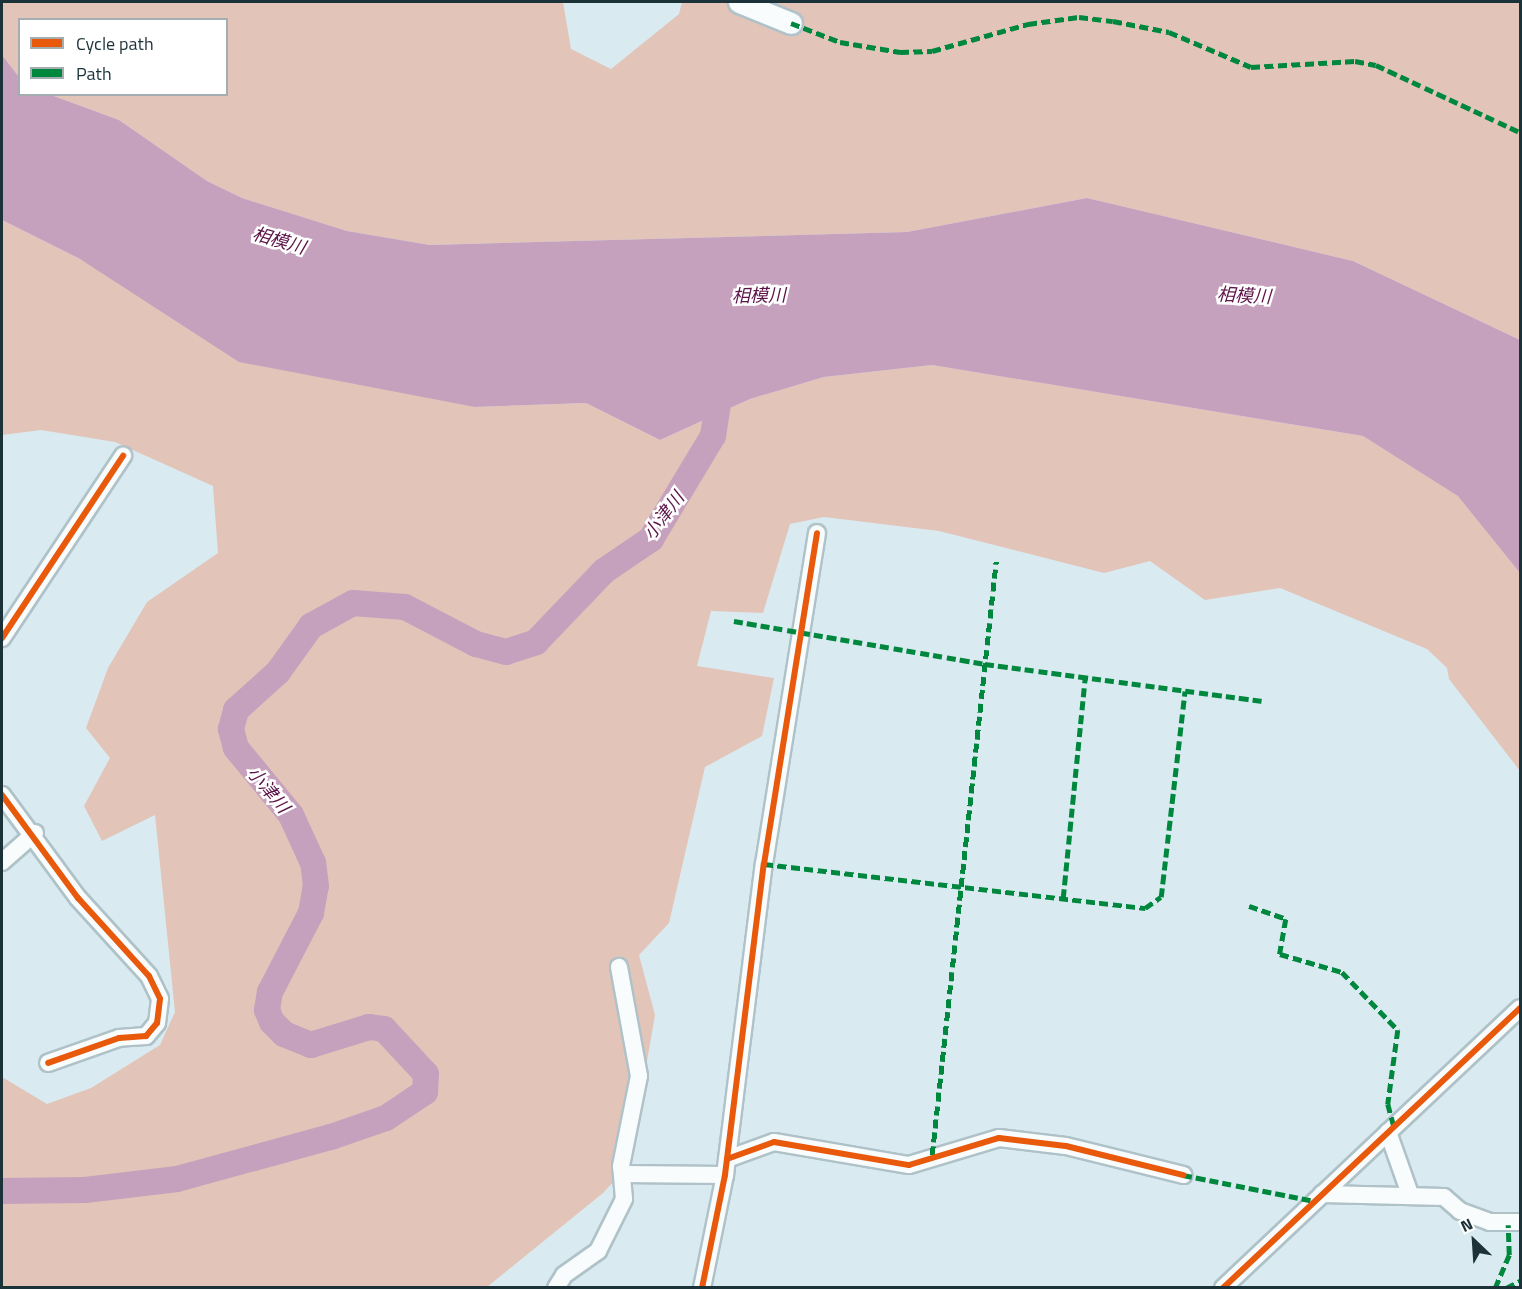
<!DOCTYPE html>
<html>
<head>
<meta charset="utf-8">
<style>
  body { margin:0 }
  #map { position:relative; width:1522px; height:1289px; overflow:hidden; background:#d9ebf1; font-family:"Titillium Web","Noto Sans JP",sans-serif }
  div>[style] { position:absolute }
  .forest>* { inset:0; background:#e2c4b9 }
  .water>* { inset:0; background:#c5a1bd }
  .river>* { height:26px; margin:-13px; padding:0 13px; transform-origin:13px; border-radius:13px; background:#c5a1bd }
  .roads { filter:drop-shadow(2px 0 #afc2c8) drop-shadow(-2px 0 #afc2c8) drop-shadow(0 2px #afc2c8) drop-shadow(0 -2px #afc2c8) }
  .minor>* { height:16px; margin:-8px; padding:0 8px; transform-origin:8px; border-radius:8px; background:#f9fcfd }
  .major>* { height:21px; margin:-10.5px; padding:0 10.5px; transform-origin:10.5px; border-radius:10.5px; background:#f9fcfd }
  .quiet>* { height:4.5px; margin-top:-2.25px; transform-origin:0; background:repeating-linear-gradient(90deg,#00873e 0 9px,transparent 0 13.5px) }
  .cycleway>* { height:6px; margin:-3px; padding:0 3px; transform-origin:3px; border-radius:3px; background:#e8590c }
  span { translate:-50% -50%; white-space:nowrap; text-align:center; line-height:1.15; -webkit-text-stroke:5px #fff; paint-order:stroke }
  .water-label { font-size:18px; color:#5c1448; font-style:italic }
  .frame { position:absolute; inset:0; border:3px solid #1b3239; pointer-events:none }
  .legend { position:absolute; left:18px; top:18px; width:210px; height:78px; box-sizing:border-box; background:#fff; border:2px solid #a4adb0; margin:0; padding:8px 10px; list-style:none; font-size:18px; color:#1b3239 }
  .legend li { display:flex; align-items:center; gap:12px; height:30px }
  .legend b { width:30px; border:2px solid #a4adb0 }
  .north { position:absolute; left:1444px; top:1211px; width:60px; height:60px; -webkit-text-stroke:4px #fff; paint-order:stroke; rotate:335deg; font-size:16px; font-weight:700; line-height:24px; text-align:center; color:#1b3239 }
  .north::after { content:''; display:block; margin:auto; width:21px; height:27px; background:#1b3239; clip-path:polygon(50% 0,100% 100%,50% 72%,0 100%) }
</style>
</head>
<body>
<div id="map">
  <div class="forest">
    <i style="clip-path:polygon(2px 2px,563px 2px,571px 49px,611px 69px,679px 14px,682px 2px,1520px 2px,1520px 340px,1353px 261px,1087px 198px,907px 232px,430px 245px,347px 231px,242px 198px,207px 181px,119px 120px,51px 95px,226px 94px,226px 20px,20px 20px,19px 77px,2px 55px)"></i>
    <i style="clip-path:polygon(2px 220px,80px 259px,475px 407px,586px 403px,660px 440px,750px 399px,824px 377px,932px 365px,1363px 436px,1459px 496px,1520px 573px,1520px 771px,1449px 679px,1447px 668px,1427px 649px,1280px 588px,1205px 600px,1150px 561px,1104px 573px,939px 531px,824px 517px,790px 524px,763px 613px,711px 611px,697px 666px,774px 678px,762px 736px,705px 767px,669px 923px,639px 955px,655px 1015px,629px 1165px,603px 1193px,487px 1287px,2px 1287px,2px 1077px,47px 1104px,91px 1088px,160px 1045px,175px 1012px,155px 815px,102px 841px,84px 806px,110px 758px,86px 728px,108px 668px,147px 602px,218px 553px,213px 486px,115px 442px,41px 430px,2px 435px)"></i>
  </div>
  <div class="water">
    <i style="clip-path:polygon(2px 55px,19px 77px,20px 94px,51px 95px,119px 120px,207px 181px,242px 198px,347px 231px,430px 245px,907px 232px,1087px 198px,1353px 261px,1520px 340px,1520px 573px,1458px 496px,1363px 436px,1296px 425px,932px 365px,824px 377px,750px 399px,660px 440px,586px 403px,475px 407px,239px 362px,80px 259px,2px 220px)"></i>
  </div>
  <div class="river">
    <i style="left:2px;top:1191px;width:83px;rotate:-0.7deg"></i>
    <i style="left:85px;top:1190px;width:93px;rotate:-6.8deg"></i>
    <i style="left:177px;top:1179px;width:160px;rotate:-15.3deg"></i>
    <i style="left:331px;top:1137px;width:58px;rotate:-19.1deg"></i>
    <i style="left:386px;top:1118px;width:47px;rotate:-33.7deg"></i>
    <i style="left:425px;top:1092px;width:18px;rotate:-87deg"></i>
    <i style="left:426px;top:1074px;width:62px;rotate:-133deg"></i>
    <i style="left:384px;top:1029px;width:15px;rotate:-172deg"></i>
    <i style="left:369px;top:1027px;width:61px;rotate:162.8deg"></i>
    <i style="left:311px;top:1045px;width:29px;rotate:-158deg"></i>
    <i style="left:284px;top:1034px;width:17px;rotate:-135deg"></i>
    <i style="left:272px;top:1022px;width:13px;rotate:-113deg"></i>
    <i style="left:267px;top:1010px;width:18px;rotate:-81deg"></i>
    <i style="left:270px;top:992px;width:89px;rotate:-62.6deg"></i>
    <i style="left:311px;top:913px;width:27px;rotate:-80deg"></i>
    <i style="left:316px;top:886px;width:23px;rotate:-97deg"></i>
    <i style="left:313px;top:863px;width:53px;rotate:-114.6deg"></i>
    <i style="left:291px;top:815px;width:87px;rotate:-129.4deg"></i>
    <i style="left:236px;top:748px;width:20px;rotate:-105deg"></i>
    <i style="left:231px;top:729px;width:20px;rotate:-75deg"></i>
    <i style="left:236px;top:710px;width:57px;rotate:-42.1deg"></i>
    <i style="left:278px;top:672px;width:57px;rotate:-54.3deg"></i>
    <i style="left:311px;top:626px;width:48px;rotate:-28.7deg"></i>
    <i style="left:353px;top:603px;width:52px;rotate:4.4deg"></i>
    <i style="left:405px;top:607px;width:80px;rotate:27.5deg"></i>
    <i style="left:476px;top:644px;width:31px;rotate:15deg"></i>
    <i style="left:506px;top:652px;width:32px;rotate:-18deg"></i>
    <i style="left:536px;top:642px;width:98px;rotate:-46.2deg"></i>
    <i style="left:604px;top:571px;width:57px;rotate:-34.2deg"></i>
    <i style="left:651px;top:539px;width:120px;rotate:-59deg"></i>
    <i style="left:713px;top:436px;width:59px;rotate:-81.2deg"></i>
  </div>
  <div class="roads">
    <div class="minor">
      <i style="left:2px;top:638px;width:219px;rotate:-56.4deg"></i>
      <i style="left:2px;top:795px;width:128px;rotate:53.6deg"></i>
      <i style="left:78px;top:898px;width:105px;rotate:47.7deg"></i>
      <i style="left:149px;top:976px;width:25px;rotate:64deg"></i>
      <i style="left:160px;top:999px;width:24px;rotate:97deg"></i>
      <i style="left:157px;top:1023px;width:17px;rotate:130deg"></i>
      <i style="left:146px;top:1036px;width:27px;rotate:176deg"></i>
      <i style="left:119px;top:1038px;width:75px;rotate:160.6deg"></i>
      <i style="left:2px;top:862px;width:44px;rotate:-41.3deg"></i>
      <i style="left:1388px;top:1132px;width:66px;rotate:70.5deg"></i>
      <i style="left:727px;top:1159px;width:50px;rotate:-19.9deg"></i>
      <i style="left:774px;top:1142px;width:137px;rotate:9.7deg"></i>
      <i style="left:909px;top:1165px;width:94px;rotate:-16.7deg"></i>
      <i style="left:999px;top:1138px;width:67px;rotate:6.8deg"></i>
      <i style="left:1066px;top:1146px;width:121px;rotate:13.9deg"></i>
      <i style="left:623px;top:1174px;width:102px;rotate:0.6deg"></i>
      <i style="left:1322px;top:1194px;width:122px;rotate:1.4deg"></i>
      <i style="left:1444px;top:1197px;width:21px;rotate:41deg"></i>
      <i style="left:1460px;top:1211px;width:32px;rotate:20deg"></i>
      <i style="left:1490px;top:1222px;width:30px"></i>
      <i style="left:556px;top:1288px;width:15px;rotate:-58deg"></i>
      <i style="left:564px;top:1275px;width:42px;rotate:-35.2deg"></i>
      <i style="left:598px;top:1251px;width:58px;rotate:-63.4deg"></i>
      <i style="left:624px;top:1199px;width:33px;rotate:-95deg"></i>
      <i style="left:621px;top:1166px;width:92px;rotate:-78.7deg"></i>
      <i style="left:639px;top:1076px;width:111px;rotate:-100.4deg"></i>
      <i style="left:702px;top:1288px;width:115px;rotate:-78.5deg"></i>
      <i style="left:725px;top:1175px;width:313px;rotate:-82.9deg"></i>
      <i style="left:764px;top:864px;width:335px;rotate:-80.9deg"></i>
      <i style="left:1223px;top:1288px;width:408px;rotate:-43.3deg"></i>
    </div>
    <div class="major">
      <i style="left:739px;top:2px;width:56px;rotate:22deg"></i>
    </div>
  </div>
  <div class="quiet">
    <i style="left:791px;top:23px;width:53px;rotate:21.2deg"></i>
    <i style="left:840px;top:42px;width:61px;rotate:9.5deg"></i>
    <i style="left:900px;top:52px;width:32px;rotate:-2deg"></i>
    <i style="left:932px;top:51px;width:100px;rotate:-15.7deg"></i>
    <i style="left:1028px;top:24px;width:51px;rotate:-7.8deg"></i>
    <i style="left:1079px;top:17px;width:34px;rotate:7deg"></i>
    <i style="left:1113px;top:21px;width:57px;rotate:11.1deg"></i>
    <i style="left:1169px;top:32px;width:89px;rotate:23.1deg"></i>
    <i style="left:1251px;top:67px;width:104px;rotate:-3.3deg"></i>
    <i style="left:1355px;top:61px;width:21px;rotate:11deg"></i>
    <i style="left:1376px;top:65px;width:159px;rotate:25deg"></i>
    <i style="left:734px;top:621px;width:255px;rotate:9.7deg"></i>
    <i style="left:985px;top:664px;width:280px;rotate:7.6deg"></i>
    <i style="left:764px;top:864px;width:384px;rotate:6.6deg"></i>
    <i style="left:1145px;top:908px;width:19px;rotate:-35deg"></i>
    <i style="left:1161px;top:897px;width:207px;rotate:-83.4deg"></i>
    <i style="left:1063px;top:898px;width:221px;rotate:-84.3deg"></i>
    <i style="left:1249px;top:906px;width:39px;rotate:19deg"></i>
    <i style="left:1286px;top:919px;width:36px;rotate:100deg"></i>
    <i style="left:1280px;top:954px;width:65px;rotate:16.2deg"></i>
    <i style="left:1342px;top:972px;width:81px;rotate:46deg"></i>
    <i style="left:1398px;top:1030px;width:75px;rotate:97.7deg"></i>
    <i style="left:1388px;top:1104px;width:23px;rotate:75deg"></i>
    <i style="left:932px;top:1155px;width:597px;rotate:-83.85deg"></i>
    <i style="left:1183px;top:1175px;width:134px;rotate:11.2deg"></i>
    <i style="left:1495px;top:1288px;width:36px;rotate:-67deg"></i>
    <i style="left:1509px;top:1255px;width:30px;rotate:-92deg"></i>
    <i style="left:1506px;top:1288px;width:16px;rotate:-27deg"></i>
  </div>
  <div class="cycleway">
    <i style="left:2px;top:638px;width:219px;rotate:-56.4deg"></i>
    <i style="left:2px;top:795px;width:128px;rotate:53.6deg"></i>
    <i style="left:78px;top:898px;width:105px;rotate:47.7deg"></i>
    <i style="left:149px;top:976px;width:25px;rotate:64deg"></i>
    <i style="left:160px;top:999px;width:24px;rotate:97deg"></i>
    <i style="left:157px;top:1023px;width:17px;rotate:130deg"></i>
    <i style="left:146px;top:1036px;width:27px;rotate:176deg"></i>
    <i style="left:119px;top:1038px;width:75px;rotate:160.6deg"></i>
    <i style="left:727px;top:1159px;width:50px;rotate:-19.9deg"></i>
    <i style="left:774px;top:1142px;width:137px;rotate:9.7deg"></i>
    <i style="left:909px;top:1165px;width:94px;rotate:-16.7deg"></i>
    <i style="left:999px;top:1138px;width:67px;rotate:6.8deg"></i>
    <i style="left:1066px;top:1146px;width:121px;rotate:13.9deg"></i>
    <i style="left:702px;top:1288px;width:115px;rotate:-78.5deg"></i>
    <i style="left:725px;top:1175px;width:313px;rotate:-82.9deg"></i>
    <i style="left:764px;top:864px;width:335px;rotate:-80.9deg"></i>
    <i style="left:1223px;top:1288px;width:408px;rotate:-43.3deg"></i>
  </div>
  <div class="water-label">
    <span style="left:279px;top:241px;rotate:16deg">相模川</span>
    <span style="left:759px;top:296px;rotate:-1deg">相模川</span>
    <span style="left:1244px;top:296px;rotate:3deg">相模川</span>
    <span style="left:664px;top:516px;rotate:-53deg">小津川</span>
    <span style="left:268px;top:790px;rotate:50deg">小津川</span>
  </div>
  <div class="frame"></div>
  <ul class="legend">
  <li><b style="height:8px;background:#e8590c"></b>Cycle path</li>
  <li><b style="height:8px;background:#00873e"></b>Path</li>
  </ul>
  <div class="north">N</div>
</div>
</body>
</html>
